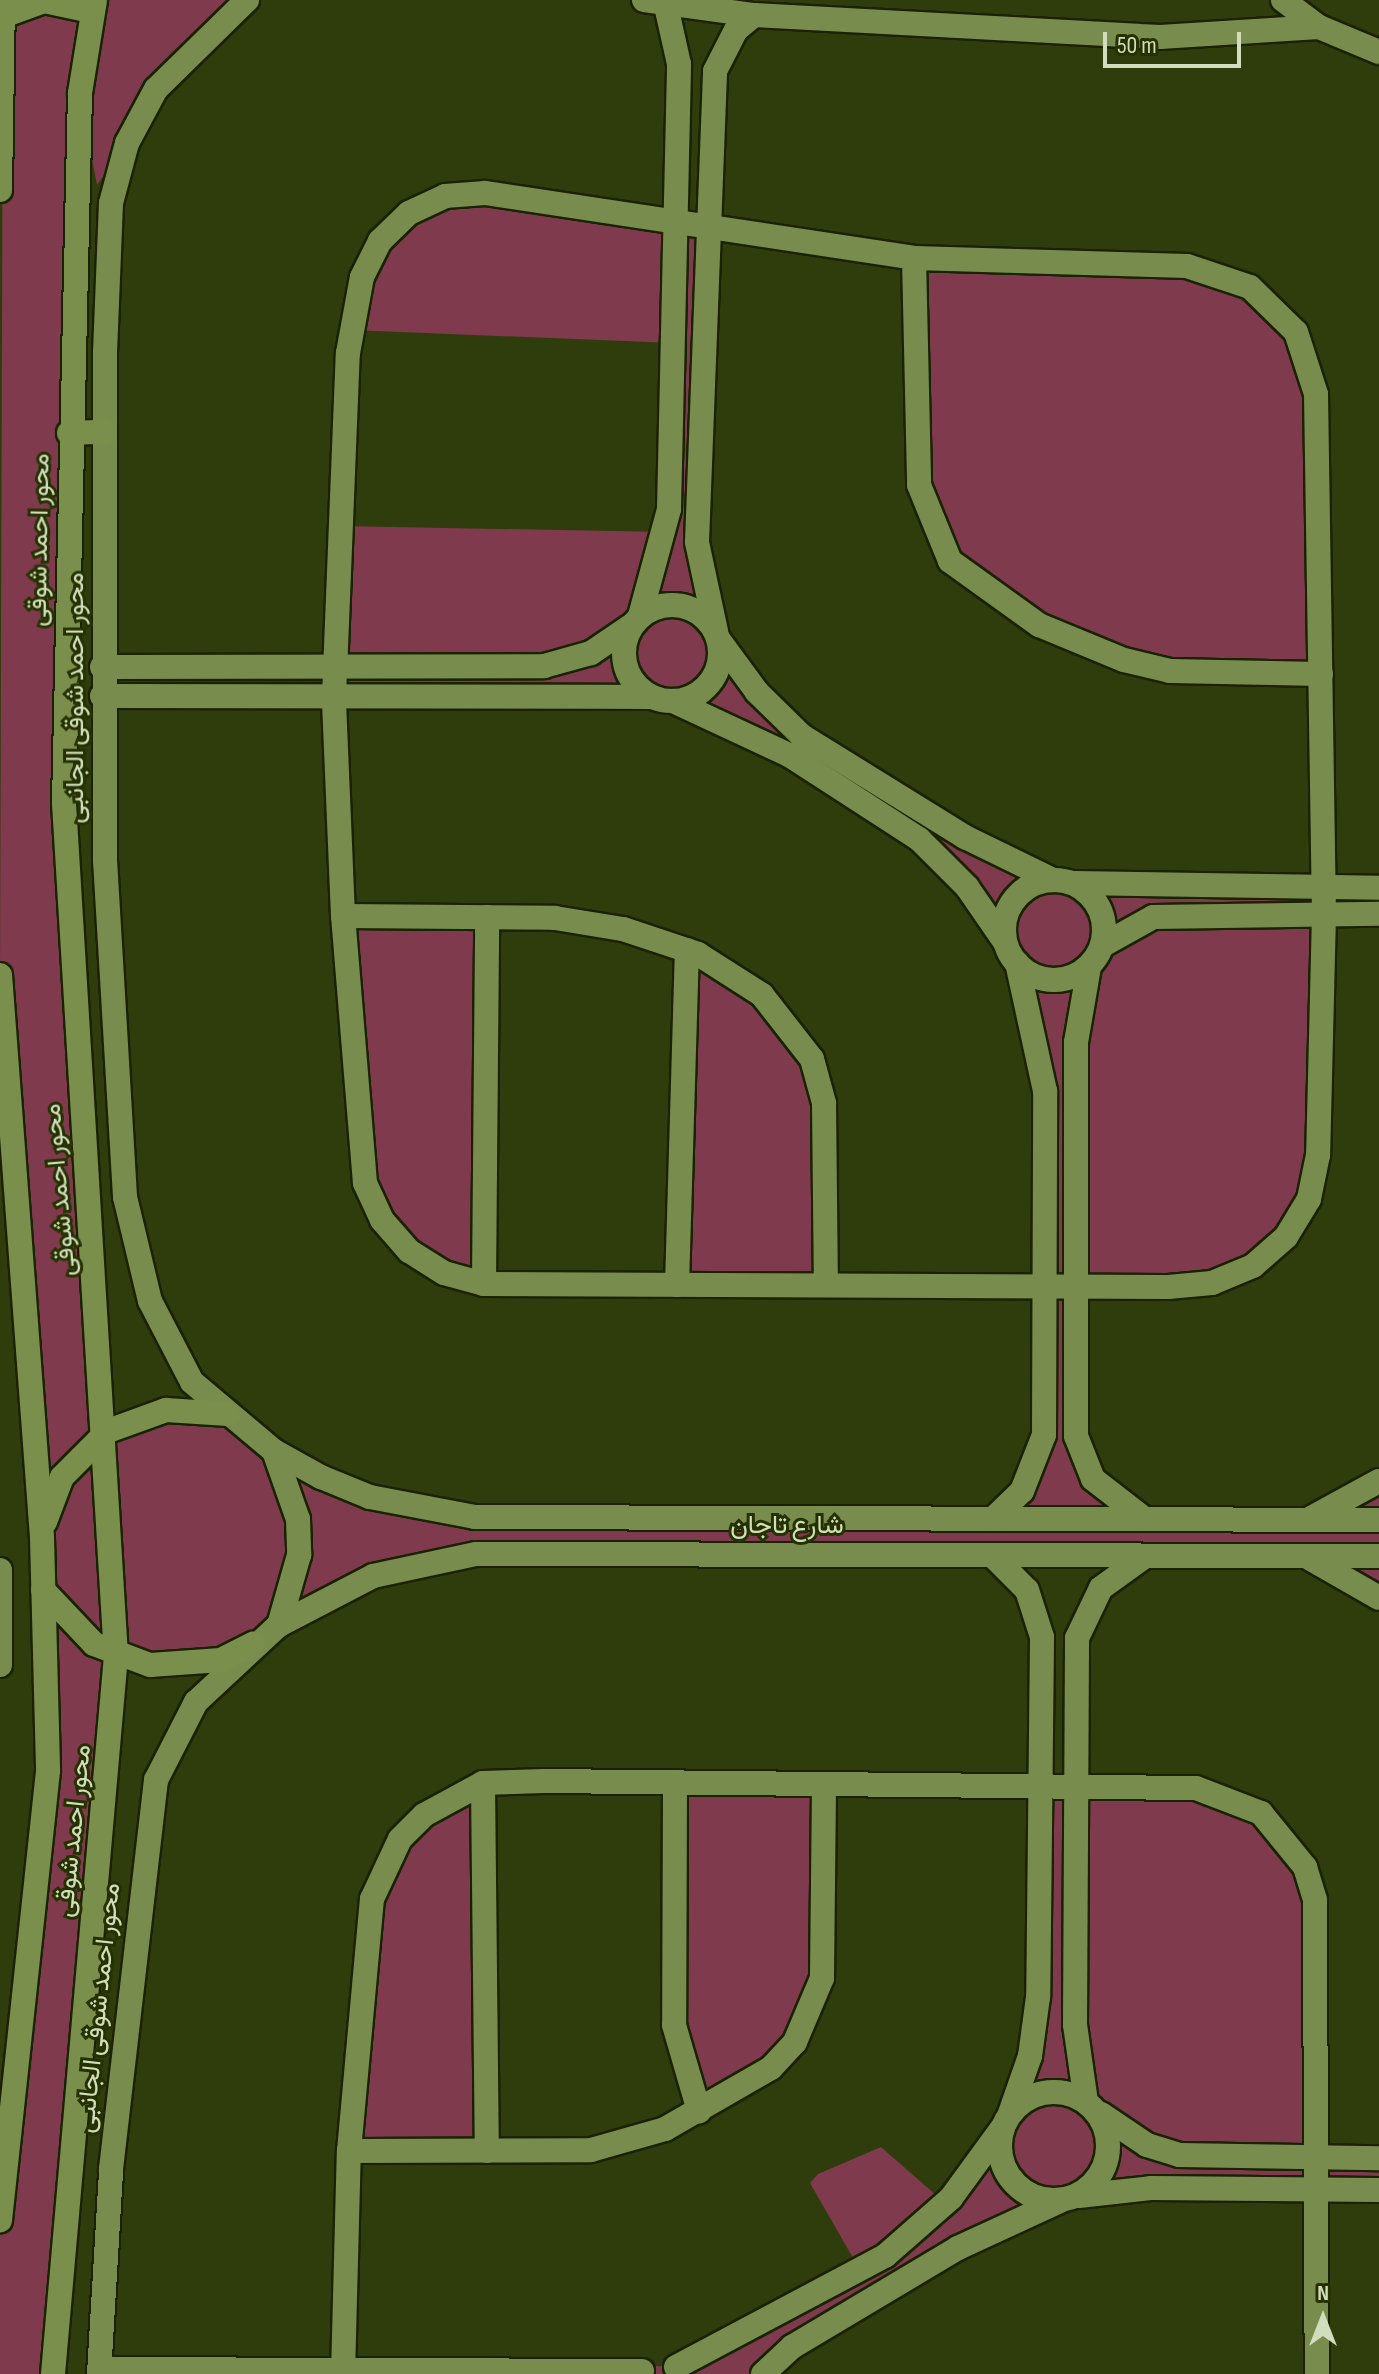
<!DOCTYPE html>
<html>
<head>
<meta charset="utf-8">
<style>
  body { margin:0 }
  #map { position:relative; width:1379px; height:2374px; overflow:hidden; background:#2f3c0b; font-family:"Sofia Sans Condensed",Vazirmatn,sans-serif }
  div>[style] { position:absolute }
  .green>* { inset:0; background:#803a4e }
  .roads { filter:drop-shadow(2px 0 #192202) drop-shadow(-2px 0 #192202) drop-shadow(0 2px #192202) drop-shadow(0 -2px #192202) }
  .minor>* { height:24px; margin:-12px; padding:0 12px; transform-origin:12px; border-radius:12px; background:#788d4d }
  .minor>.ring { margin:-12px; padding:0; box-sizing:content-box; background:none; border:24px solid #788d4d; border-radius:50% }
  .major>* { height:24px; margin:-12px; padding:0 12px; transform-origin:12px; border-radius:12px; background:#7a8f4b }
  span { translate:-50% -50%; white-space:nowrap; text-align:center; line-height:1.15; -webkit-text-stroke:6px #253200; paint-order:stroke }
  .street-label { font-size:26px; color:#d1ddbd }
  .north { position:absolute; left:1283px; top:2278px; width:80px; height:80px; -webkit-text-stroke:6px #253200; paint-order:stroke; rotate:0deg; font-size:22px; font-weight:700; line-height:32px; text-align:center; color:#d1ddbd }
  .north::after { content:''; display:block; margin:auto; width:28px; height:36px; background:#d1ddbd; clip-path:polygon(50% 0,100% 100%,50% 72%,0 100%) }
  .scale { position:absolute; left:1103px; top:32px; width:138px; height:36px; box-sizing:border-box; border:4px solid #d1ddbd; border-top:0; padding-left:10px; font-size:24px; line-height:28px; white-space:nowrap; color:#d1ddbd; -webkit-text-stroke:6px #253200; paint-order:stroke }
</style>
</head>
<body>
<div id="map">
  <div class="green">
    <i style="clip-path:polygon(3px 0,247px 0,197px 42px,97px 185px,80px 94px,65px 833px,108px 1431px,197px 1409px,274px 1451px,422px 1510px,993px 1519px,1033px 1473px,1045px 1091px,1017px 963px,919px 839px,673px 701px,334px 697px,341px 526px,665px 532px,674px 343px,352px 330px,380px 241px,445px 196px,709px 224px,707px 602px,779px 715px,1053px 880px,1379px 888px,1379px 914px,1324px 914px,1318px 1155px,1286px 1237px,1212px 1283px,1077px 1287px,1076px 1436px,1127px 1510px,1307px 1520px,1379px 1481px,1379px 1598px,1305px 1556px,424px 1561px,221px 1660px,116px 1656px,53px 2374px,0 2374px,0 2220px,48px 1771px,0 975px)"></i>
    <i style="clip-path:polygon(914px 258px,1156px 266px,1250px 287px,1309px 364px,1321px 674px,1170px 671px,1039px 625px,929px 525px)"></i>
    <i style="clip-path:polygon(343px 916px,487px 917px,484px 1284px,382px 1220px)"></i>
    <i style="clip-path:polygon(687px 950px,731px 972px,812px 1059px,826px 1285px,677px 1285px)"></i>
    <i style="clip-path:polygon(675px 1782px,824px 1784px,828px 1946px,795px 2042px,699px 2111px,688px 2084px)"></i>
    <i style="clip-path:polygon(483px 1783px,487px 2151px,349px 2151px,367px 1933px,400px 1839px)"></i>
    <i style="clip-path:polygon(1040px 1786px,1230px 1796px,1305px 1867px,1319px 2158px,1379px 2158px,1379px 2190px,1060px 2201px,763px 2374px,343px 2374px,665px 2366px,860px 2270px,810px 2183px,818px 2174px,881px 2147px,945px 2203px,1021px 2085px)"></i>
  </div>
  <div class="roads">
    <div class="minor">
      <i style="left:247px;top:0;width:127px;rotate:135.6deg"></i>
      <i style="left:156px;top:89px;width:61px;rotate:118.2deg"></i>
      <i style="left:127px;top:143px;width:62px;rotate:104.9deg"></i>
      <i style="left:111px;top:203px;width:149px;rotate:92.3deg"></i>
      <i style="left:105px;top:352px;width:508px;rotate:90deg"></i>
      <i style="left:105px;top:860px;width:338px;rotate:86.6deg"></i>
      <i style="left:125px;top:1197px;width:107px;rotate:76.5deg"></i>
      <i style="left:150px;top:1301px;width:91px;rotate:62.6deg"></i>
      <i style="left:192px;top:1382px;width:107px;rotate:40.1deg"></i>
      <i style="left:274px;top:1451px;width:54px;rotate:29deg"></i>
      <i style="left:321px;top:1477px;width:53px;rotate:22.2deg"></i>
      <i style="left:370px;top:1497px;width:107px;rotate:10.8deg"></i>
      <i style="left:475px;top:1517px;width:904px;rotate:0.19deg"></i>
      <i style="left:644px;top:0;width:111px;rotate:7.8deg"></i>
      <i style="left:754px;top:15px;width:407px;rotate:3.1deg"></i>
      <i style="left:1160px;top:37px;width:159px;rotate:-3.6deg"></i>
      <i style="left:1283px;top:0;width:45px;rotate:36.9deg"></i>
      <i style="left:1319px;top:27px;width:65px;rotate:22.6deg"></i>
      <i style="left:485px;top:193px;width:434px;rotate:8.6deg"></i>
      <i style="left:914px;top:258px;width:273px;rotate:1.7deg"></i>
      <i style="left:1187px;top:266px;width:66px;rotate:18.4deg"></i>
      <i style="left:1250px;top:287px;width:64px;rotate:44.4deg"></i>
      <i style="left:1296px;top:332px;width:65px;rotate:72.1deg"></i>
      <i style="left:1316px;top:394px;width:520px;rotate:89.12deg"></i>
      <i style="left:1324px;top:914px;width:241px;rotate:91.4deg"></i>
      <i style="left:1318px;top:1155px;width:45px;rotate:101.6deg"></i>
      <i style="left:1309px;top:1199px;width:44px;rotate:121.2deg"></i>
      <i style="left:1286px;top:1237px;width:44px;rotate:138.7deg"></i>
      <i style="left:1253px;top:1266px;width:44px;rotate:157.5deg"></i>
      <i style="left:1212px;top:1283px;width:44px;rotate:174.8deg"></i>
      <i style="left:1168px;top:1287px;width:684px;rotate:-179.75deg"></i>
      <i style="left:484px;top:1284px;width:41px;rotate:-164.6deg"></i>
      <i style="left:444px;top:1273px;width:41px;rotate:-147.8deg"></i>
      <i style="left:409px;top:1251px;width:41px;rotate:-131.1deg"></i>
      <i style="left:382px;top:1220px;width:41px;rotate:-114.7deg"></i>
      <i style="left:365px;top:1183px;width:268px;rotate:-94.7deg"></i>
      <i style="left:343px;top:916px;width:219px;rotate:-92.4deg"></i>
      <i style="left:334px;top:697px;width:344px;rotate:-87.7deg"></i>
      <i style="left:348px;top:353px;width:77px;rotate:-79.6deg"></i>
      <i style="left:362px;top:277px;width:40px;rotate:-63.4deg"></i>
      <i style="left:380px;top:241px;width:40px;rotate:-44deg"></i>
      <i style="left:409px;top:213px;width:40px;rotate:-25deg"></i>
      <i style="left:445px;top:196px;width:40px;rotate:-4.3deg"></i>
      <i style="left:914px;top:258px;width:227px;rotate:88.7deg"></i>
      <i style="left:919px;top:485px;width:82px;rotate:67.8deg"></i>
      <i style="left:950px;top:561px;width:110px;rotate:35.7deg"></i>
      <i style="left:1039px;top:625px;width:92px;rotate:22.4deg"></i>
      <i style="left:1124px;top:660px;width:47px;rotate:13.4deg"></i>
      <i style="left:1170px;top:671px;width:151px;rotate:1.1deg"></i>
      <i class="ring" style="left:624px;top:605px;width:72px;height:72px"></i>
      <i style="left:640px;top:616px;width:111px;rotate:-74.8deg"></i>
      <i style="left:669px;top:509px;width:445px;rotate:-88.7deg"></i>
      <i style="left:679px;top:64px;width:59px;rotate:-102.6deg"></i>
      <i style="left:716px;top:631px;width:91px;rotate:-102.1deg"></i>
      <i style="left:697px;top:542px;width:471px;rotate:-87.8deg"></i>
      <i style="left:715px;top:71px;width:46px;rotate:-62.9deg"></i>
      <i style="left:736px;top:30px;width:23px;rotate:-40deg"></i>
      <i style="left:719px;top:640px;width:64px;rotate:53.8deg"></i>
      <i style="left:757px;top:692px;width:63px;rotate:44.4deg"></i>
      <i style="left:802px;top:736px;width:192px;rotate:31.8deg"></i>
      <i style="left:965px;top:837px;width:98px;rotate:26deg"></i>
      <i style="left:102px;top:667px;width:442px;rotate:-0.1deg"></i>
      <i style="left:544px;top:666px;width:49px;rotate:-15.5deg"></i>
      <i style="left:591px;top:653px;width:50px;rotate:-34.3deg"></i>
      <i style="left:102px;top:696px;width:550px;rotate:0.1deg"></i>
      <i style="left:673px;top:701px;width:128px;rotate:25deg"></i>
      <i style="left:789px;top:755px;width:155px;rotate:32.9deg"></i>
      <i style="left:919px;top:839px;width:68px;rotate:45deg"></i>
      <i style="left:967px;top:887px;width:67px;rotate:55.4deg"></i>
      <i class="ring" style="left:1004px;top:880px;width:76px;height:76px"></i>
      <i style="left:1074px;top:883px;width:305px;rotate:0.9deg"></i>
      <i style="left:343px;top:916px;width:212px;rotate:0.5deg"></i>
      <i style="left:555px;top:918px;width:69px;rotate:9.2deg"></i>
      <i style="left:623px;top:929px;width:79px;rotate:18.4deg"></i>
      <i style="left:698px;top:954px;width:76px;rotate:32.6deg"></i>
      <i style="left:762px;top:995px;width:81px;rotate:52deg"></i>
      <i style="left:812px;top:1059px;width:46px;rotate:74.7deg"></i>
      <i style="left:824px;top:1103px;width:182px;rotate:89.4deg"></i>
      <i style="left:1103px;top:945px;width:57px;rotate:-29.2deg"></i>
      <i style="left:1153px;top:917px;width:226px;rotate:-0.8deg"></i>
      <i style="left:1089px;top:967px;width:76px;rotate:99.8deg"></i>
      <i style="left:1076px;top:1042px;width:394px;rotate:90deg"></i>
      <i style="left:1076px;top:1436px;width:46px;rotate:68.4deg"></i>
      <i style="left:1093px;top:1479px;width:62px;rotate:37.8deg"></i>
      <i style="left:484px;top:1284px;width:367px;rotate:-89.5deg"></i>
      <i style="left:677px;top:1285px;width:335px;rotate:-88.3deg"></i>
      <i style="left:274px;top:1451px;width:72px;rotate:70.6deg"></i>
      <i style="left:298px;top:1519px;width:36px;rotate:88deg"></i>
      <i style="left:299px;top:1555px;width:73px;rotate:105.9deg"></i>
      <i style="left:1311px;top:1518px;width:77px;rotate:-28.6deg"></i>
      <i style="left:993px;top:1519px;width:40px;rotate:-44deg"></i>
      <i style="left:1022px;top:1491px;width:60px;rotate:-68.6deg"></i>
      <i style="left:1044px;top:1435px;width:344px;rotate:-89.8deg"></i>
      <i style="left:1045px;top:1091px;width:131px;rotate:-102.3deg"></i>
      <i style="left:992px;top:1555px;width:49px;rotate:45deg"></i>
      <i style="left:1027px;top:1590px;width:49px;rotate:72.3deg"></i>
      <i style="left:1042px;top:1637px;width:360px;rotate:90.6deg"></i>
      <i style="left:1038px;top:1997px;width:60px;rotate:97.7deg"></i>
      <i style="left:1030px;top:2056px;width:60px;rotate:109.3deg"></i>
      <i style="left:1311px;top:1559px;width:78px;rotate:29.8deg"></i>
      <i style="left:0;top:1570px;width:95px;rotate:90deg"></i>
      <i style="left:675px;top:1782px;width:243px;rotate:90.2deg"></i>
      <i style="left:674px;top:2025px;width:90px;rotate:73.8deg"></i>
      <i style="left:483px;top:1783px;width:368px;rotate:89.4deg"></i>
      <i class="ring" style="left:1000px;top:2092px;width:84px;height:84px"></i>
      <i style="left:1086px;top:2102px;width:78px;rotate:-98.1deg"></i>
      <i style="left:1075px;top:2025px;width:387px;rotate:-89.7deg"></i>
      <i style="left:1077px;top:1638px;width:55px;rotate:-64.4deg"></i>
      <i style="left:1101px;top:1588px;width:53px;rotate:-35.8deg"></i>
      <i style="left:1101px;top:2114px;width:55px;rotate:34deg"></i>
      <i style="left:1147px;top:2145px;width:34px;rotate:17deg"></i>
      <i style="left:1179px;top:2155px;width:200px;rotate:0.9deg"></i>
      <i style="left:349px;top:2151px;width:242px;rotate:-0.2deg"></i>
      <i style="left:591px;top:2150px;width:77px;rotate:-15.8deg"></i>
      <i style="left:665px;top:2129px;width:122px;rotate:-29.9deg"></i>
      <i style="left:771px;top:2068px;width:35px;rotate:-47deg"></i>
      <i style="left:795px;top:2042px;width:69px;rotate:-67.1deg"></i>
      <i style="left:822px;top:1978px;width:194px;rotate:-89.4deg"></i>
      <i style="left:1079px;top:2196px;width:72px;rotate:-6.3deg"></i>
      <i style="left:1151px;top:2188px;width:228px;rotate:0.5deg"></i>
      <i style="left:676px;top:2367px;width:237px;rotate:-28deg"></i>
      <i style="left:885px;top:2256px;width:88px;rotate:-41.3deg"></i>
      <i style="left:951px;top:2198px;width:87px;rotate:-53.9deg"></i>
      <i style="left:99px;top:2369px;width:543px;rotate:0.21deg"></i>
      <i style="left:99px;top:2374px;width:205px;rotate:-86.6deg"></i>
      <i style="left:111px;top:2169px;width:392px;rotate:-83.4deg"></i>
      <i style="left:156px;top:1780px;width:88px;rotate:-62.9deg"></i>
      <i style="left:196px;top:1702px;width:113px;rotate:-42.9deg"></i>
      <i style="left:279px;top:1625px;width:106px;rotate:-27.5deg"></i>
      <i style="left:373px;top:1576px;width:105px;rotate:-12.1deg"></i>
      <i style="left:476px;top:1554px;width:903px;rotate:0.13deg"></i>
      <i style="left:343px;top:2374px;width:223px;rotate:-88.5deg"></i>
      <i style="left:349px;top:2151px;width:253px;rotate:-84.8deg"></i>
      <i style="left:372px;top:1899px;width:66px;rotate:-65deg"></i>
      <i style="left:400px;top:1839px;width:34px;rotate:-45deg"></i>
      <i style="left:424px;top:1815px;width:67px;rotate:-28.5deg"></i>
      <i style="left:483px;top:1783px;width:61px;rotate:-1.9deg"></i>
      <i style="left:544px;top:1781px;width:652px;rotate:0.62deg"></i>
      <i style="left:1196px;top:1788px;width:70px;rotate:21deg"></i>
      <i style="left:1261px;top:1813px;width:70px;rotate:50.8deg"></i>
      <i style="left:1305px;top:1867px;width:34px;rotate:73deg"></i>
      <i style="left:1315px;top:1900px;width:474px;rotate:89.8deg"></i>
      <i style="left:763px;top:2374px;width:40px;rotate:-43deg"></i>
      <i style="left:792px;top:2347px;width:193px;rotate:-30.8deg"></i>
      <i style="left:958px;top:2248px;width:112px;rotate:-24.7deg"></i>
    </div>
    <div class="major">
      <i style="left:3px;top:16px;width:44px;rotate:-20.1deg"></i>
      <i style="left:44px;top:1px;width:48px;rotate:12deg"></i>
      <i style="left:0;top:190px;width:190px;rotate:-89.1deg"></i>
      <i style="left:69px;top:433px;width:35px;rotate:-2deg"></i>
      <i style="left:0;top:975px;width:565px;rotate:85.73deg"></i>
      <i style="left:42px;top:1538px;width:233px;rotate:88.5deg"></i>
      <i style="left:48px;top:1771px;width:452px;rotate:96.1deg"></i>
      <i style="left:45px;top:1522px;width:48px;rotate:-69.3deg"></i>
      <i style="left:62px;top:1477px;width:65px;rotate:-45deg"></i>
      <i style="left:108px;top:1431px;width:62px;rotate:-19.9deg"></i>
      <i style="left:166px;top:1410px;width:62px;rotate:3.7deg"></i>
      <i style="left:43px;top:1590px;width:74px;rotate:46.6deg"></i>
      <i style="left:94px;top:1644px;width:60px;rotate:20.6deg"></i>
      <i style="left:150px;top:1665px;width:71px;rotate:-4deg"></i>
      <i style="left:221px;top:1660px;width:36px;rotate:-27deg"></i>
      <i style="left:53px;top:2374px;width:721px;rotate:-84.99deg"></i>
      <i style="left:116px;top:1656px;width:855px;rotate:-93.49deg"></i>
      <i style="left:64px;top:803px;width:710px;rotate:-88.71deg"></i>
      <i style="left:80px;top:93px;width:94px;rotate:-80.8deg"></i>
    </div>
  </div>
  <div class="street-label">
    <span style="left:40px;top:540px;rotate:-89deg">محور احمد شوقى</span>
    <span style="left:76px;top:698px;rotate:-90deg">محور احمد شوقى الجانبى</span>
    <span style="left:60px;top:1190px;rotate:-95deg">محور احمد شوقى</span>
    <span style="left:787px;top:1526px">شارع تاجان</span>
    <span style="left:74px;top:1831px;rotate:-84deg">محور احمد شوقى</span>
    <span style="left:99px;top:2008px;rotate:-84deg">محور احمد شوقى الجانبى</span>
  </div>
  <div class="north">N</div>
  <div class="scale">50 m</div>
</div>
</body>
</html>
